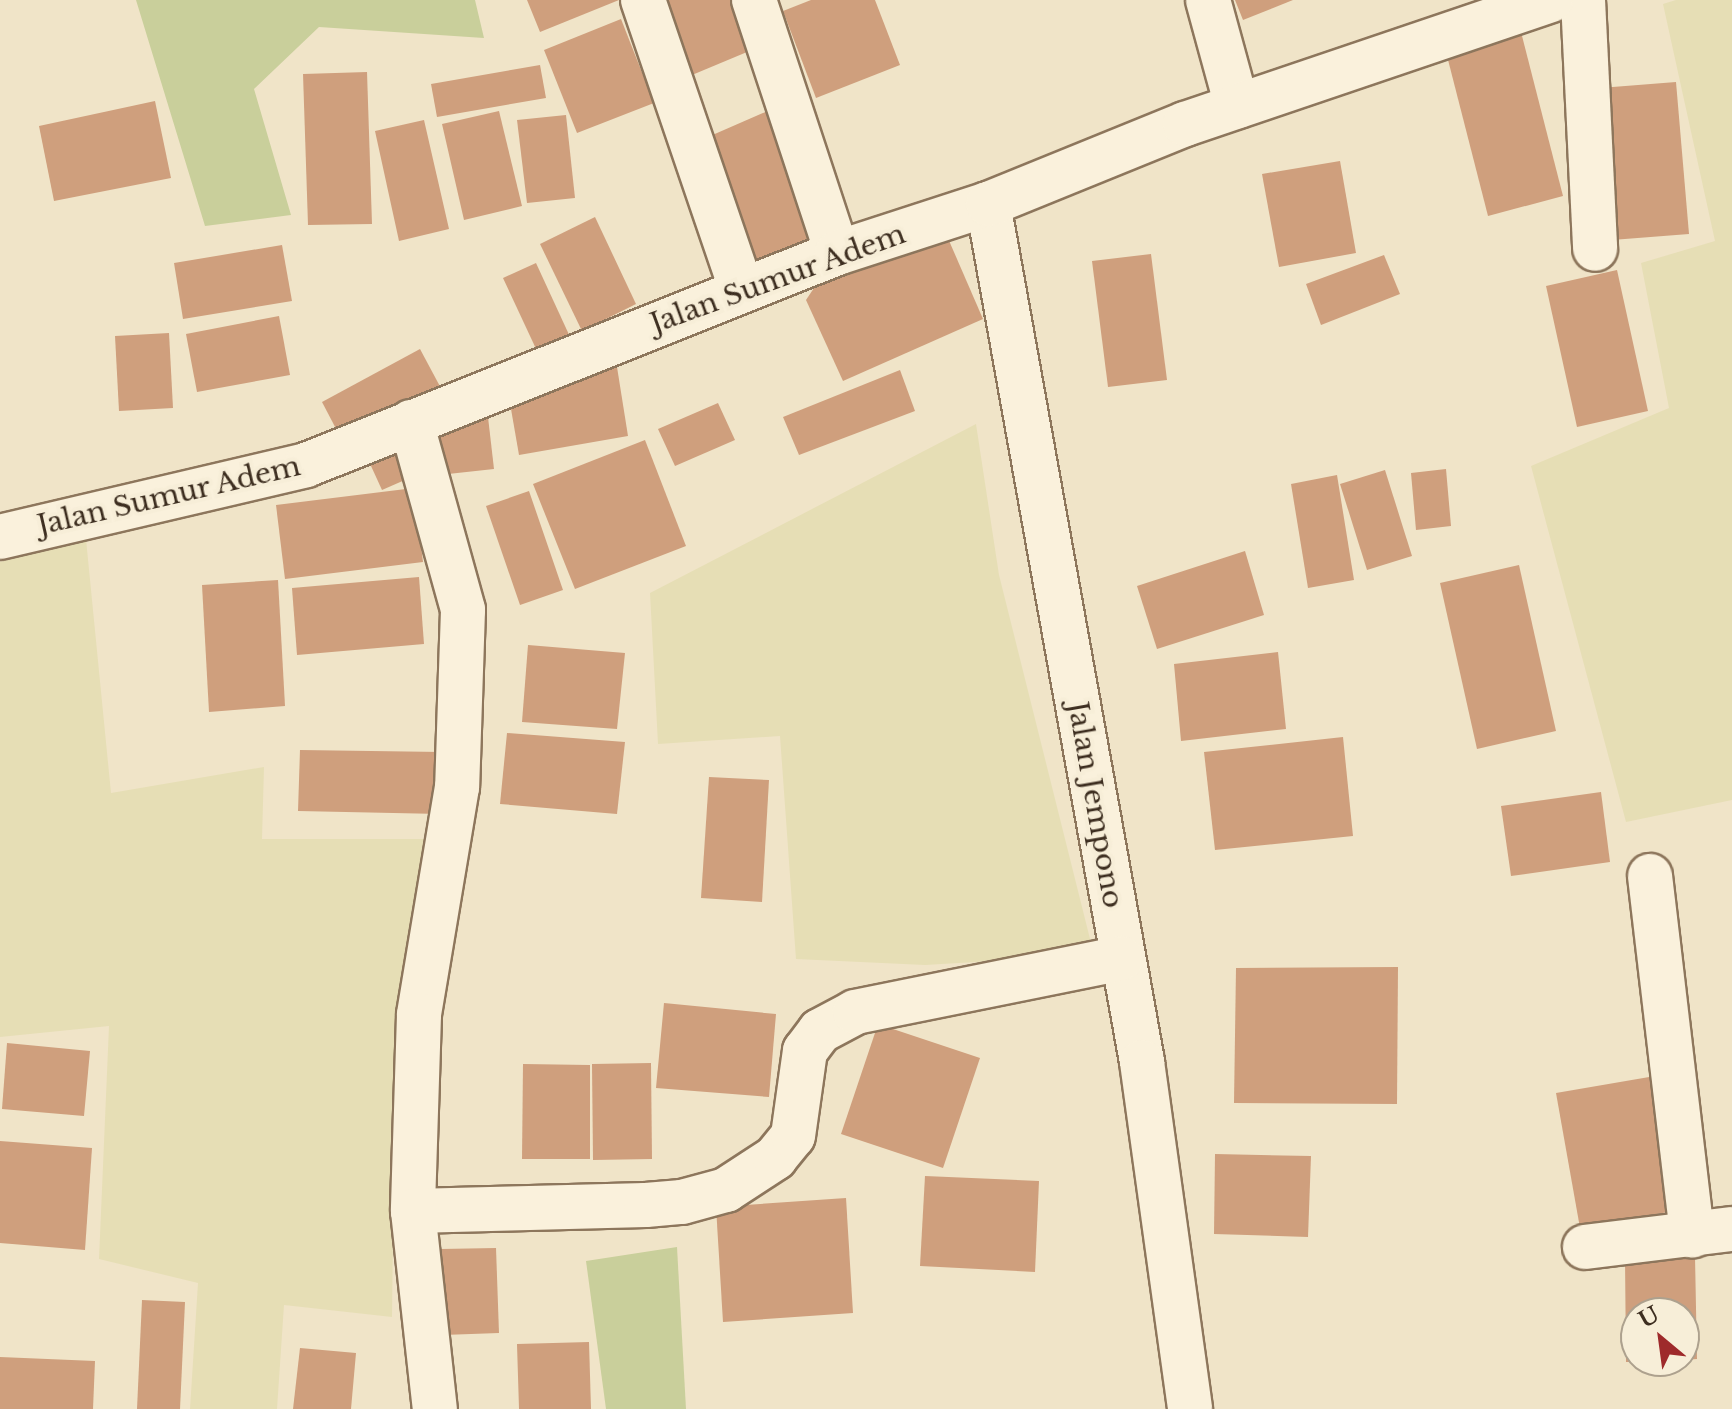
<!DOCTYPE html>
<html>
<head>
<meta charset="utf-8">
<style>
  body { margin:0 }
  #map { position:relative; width:1732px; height:1409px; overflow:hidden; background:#f0e4c8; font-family:"Libre Baskerville",serif }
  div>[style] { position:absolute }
  .farmland>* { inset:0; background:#e6deb5 }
  .green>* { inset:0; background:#c9cf9b }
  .building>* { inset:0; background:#cf9f7d }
  .roads { filter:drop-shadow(2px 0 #8d765c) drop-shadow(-2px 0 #8d765c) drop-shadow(0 2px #8d765c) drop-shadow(0 -2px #8d765c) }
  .minor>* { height:44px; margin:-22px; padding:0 22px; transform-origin:22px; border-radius:22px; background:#faf1dc }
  span { translate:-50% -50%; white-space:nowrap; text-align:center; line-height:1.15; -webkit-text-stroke:8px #f7eed8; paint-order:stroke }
  .street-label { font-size:28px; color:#3d2e20 }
  .north { position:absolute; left:1620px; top:1297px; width:80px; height:80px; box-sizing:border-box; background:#f7eed8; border:2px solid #ada18e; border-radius:50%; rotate:331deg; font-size:22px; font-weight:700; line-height:32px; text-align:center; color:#3d2e20 }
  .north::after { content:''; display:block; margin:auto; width:28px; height:36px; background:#9e2a2b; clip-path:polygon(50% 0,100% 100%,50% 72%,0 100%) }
</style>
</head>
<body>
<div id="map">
  <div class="farmland">
    <i style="clip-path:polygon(1676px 0,1732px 0,1732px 800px,1626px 822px,1531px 466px,1669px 408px,1641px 263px,1715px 241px,1663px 4px)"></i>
    <i style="clip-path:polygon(976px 424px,999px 575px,1094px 955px,925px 965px,796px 959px,780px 736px,658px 744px,650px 593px)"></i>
    <i style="clip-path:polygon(86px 539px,111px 793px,264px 767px,262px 839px,424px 839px,395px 1070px,392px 1317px,284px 1305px,277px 1409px,190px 1409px,198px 1283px,99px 1259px,109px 1026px,0 1037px,0 562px)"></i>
  </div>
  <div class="green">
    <i style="clip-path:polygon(136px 0,475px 0,484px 38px,319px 27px,254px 89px,291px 215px,205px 226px)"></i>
    <i style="clip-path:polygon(677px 1247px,686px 1409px,606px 1409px,586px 1261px)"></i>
  </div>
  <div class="building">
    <i style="clip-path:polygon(527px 0,619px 0,540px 32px)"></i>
    <i style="clip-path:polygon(660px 0,739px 0,759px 47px,692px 75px)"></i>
    <i style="clip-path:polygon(811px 0,875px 0,900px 65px,816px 98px,783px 11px)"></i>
    <i style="clip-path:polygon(1235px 0,1293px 0,1243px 20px)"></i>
    <i style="clip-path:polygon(621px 19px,654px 103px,577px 133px,544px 50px)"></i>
    <i style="clip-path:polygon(1521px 32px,1563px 196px,1488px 216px,1446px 52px)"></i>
    <i style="clip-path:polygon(540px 65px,546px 98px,437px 117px,431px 84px)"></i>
    <i style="clip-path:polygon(367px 72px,372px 224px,308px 225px,303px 74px)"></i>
    <i style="clip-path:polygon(1676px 82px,1689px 234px,1612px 240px,1600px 88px)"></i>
    <i style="clip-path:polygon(155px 101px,171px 178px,54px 201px,39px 126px)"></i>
    <i style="clip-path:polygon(770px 110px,824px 235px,755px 264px,701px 140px)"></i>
    <i style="clip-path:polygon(499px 111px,522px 206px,464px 220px,442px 124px)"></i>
    <i style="clip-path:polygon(566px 115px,575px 198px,527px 203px,517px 120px)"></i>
    <i style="clip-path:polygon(424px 120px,449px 229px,399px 241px,375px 131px)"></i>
    <i style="clip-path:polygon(1340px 161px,1356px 253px,1279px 267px,1262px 174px)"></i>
    <i style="clip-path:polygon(595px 217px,636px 304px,582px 331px,540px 244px)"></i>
    <i style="clip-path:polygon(947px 236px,983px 319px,843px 381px,806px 300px,834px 258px)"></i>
    <i style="clip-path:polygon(282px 245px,292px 301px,183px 319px,174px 263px)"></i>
    <i style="clip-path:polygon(1151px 254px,1167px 380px,1108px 387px,1092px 261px)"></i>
    <i style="clip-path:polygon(1384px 255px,1400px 294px,1321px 325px,1306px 284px)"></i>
    <i style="clip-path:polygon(536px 263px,577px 352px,544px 366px,503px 278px)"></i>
    <i style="clip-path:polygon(1617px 270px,1648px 411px,1577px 427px,1546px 286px)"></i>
    <i style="clip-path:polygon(279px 316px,290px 375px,197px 392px,186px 334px)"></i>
    <i style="clip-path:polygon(169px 333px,173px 408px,119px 411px,115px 336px)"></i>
    <i style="clip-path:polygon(420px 349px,443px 392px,344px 444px,322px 402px)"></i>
    <i style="clip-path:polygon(617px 367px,628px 436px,519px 455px,507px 386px)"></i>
    <i style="clip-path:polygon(900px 370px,915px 411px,799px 455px,783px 417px)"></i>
    <i style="clip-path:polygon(718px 403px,735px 440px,675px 466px,658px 429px)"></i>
    <i style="clip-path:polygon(488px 417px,494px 469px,439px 475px,434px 424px)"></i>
    <i style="clip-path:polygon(398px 440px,414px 476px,382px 490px,366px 455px)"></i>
    <i style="clip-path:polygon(645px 440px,686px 546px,575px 589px,533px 484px)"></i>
    <i style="clip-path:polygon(1446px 469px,1451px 526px,1416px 530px,1411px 473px)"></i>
    <i style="clip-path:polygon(1385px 470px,1412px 556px,1367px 570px,1340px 484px)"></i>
    <i style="clip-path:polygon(1337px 475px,1354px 580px,1308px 588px,1291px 484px)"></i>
    <i style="clip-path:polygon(414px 488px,423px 562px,285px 579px,276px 505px)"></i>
    <i style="clip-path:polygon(529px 491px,563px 590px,520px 605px,486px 506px)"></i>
    <i style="clip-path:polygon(1245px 551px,1264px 615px,1157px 649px,1137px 586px)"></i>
    <i style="clip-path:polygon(1519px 565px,1556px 731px,1477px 749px,1440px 583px)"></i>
    <i style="clip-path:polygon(419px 577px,424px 644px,297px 655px,292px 588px)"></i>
    <i style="clip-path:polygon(278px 580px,285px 706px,209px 712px,202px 585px)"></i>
    <i style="clip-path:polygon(528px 645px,625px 653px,617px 729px,522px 722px)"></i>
    <i style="clip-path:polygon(1278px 652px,1286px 729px,1181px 741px,1174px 664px)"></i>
    <i style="clip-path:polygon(507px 733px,625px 742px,617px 814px,500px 804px)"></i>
    <i style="clip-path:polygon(1343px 737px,1353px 836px,1215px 850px,1204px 752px)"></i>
    <i style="clip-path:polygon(300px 750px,442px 752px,441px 814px,298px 811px)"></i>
    <i style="clip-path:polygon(709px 777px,769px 780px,762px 902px,701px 898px)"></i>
    <i style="clip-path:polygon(1601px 792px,1610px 862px,1511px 876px,1501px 806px)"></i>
    <i style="clip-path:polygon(1398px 967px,1397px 1104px,1234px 1103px,1236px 968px)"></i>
    <i style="clip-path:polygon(664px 1003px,776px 1014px,769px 1097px,656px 1088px)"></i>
    <i style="clip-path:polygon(878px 1024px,980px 1058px,943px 1168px,841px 1134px)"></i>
    <i style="clip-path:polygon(7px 1043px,90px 1051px,84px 1116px,2px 1109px)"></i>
    <i style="clip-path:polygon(651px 1063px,652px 1159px,593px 1160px,592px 1064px)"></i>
    <i style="clip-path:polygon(523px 1064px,590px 1065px,590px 1159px,522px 1159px)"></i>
    <i style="clip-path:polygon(1655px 1076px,1679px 1210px,1580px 1228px,1556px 1093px)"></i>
    <i style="clip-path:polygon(0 1141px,92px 1148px,85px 1250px,0 1243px)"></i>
    <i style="clip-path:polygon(1215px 1154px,1311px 1156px,1308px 1237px,1214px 1234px)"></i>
    <i style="clip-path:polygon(925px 1176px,1039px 1181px,1035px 1272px,920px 1266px)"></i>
    <i style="clip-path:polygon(846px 1198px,853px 1313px,723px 1322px,716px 1207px)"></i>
    <i style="clip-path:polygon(496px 1248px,499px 1333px,443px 1335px,441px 1249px)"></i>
    <i style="clip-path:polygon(1695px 1256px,1697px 1359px,1684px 1360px,1684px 1313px,1636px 1313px,1636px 1362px,1626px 1362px,1625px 1259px)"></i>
    <i style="clip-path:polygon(142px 1300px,185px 1302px,180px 1409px,137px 1409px)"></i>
    <i style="clip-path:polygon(589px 1342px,591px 1409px,519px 1409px,517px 1344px)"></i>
    <i style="clip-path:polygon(300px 1348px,356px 1353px,351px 1409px,293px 1409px)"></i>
    <i style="clip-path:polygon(0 1357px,95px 1361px,93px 1409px,0 1409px)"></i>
  </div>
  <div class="roads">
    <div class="minor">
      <i style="left:643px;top:0;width:306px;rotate:71.2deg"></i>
      <i style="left:754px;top:0;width:266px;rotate:71.8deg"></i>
      <i style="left:1208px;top:0;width:110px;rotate:74.7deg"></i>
      <i style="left:1583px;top:0;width:249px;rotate:87.2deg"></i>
      <i style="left:988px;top:204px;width:872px;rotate:79.82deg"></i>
      <i style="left:1142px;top:1062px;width:350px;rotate:82.1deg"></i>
      <i style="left:411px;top:422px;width:195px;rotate:74.5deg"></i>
      <i style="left:463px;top:610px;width:177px;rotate:91.9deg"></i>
      <i style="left:457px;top:787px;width:231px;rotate:99.5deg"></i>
      <i style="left:419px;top:1015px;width:196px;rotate:91.8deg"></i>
      <i style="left:413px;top:1211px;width:199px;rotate:83.7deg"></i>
      <i style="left:0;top:537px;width:314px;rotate:-13.2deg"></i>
      <i style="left:306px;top:465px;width:572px;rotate:-21.76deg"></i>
      <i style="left:837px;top:253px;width:159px;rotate:-18deg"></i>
      <i style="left:988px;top:204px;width:213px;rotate:-22.1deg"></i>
      <i style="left:1185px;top:124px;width:386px;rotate:-18.7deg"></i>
      <i style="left:1650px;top:876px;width:362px;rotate:83.3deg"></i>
      <i style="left:413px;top:1211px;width:233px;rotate:-1.5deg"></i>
      <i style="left:646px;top:1205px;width:36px;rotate:-5deg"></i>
      <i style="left:682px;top:1202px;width:46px;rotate:-15.3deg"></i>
      <i style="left:726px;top:1190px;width:59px;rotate:-33.1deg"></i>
      <i style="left:775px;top:1158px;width:28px;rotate:-51deg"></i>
      <i style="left:793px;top:1136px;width:86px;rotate:-82deg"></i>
      <i style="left:805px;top:1051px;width:25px;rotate:-53deg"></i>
      <i style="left:820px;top:1031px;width:40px;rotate:-28deg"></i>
      <i style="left:855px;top:1012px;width:272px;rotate:-11.4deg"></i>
      <i style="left:1585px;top:1247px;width:148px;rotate:-7deg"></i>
    </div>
  </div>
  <div class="street-label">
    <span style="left:778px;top:279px;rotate:-20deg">Jalan Sumur Adem</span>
    <span style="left:169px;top:496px;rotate:-13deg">Jalan Sumur Adem</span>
    <span style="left:1095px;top:805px;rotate:80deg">Jalan Jempono</span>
  </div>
  <div class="north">U</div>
</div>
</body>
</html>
